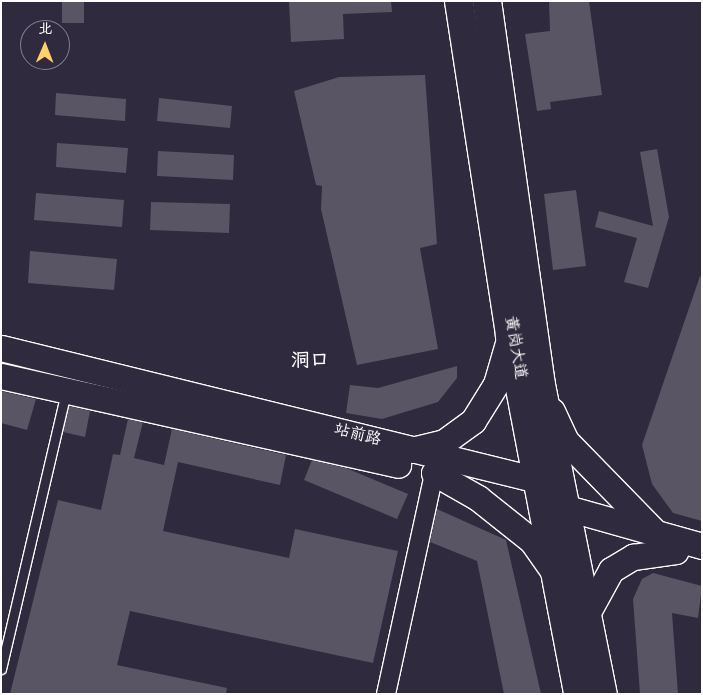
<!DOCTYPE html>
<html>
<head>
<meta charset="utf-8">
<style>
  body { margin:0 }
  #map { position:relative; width:703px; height:695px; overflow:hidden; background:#2f2a3d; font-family:"Gochi Hand","LXGW WenKai TC",sans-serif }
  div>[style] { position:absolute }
  .building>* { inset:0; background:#595564 }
  .roads { filter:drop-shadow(1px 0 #fff) drop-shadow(-1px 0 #fff) drop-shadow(0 1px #fff) drop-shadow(0 -1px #fff) }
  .lane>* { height:9px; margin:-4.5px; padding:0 4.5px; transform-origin:4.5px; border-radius:4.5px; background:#2f2a3d }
  .street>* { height:18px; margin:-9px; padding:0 9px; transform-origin:9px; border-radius:9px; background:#2f2a3d }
  .secondary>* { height:25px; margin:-12.5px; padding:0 12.5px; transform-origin:12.5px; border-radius:12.5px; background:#2f2a3d }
  .primary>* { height:28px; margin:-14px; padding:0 14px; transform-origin:14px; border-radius:14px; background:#2f2a3d }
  span { translate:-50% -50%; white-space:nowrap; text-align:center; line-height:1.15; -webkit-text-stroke:4px #2f2a3d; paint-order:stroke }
  .street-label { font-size:16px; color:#fff }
  .quarter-label { font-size:19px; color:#fff; font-weight:700 }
  .frame { position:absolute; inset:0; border:2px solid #fff; pointer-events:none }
  .north { position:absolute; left:20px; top:20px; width:50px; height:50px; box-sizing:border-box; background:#2f2a3d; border:1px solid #827f8b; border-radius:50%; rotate:1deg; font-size:14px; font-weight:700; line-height:20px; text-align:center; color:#fff }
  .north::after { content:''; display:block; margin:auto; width:18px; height:22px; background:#ffd166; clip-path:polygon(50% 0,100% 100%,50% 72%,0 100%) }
</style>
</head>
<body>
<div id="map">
  <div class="building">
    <i style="clip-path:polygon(62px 1px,84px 1px,84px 23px,62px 23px)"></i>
    <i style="clip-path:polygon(289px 1px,391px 1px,392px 12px,343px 14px,344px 39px,291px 42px)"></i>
    <i style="clip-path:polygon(549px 1px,589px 1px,602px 95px,550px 102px,551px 109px,537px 111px,525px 34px,550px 31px)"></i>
    <i style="clip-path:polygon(425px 75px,437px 244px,420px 248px,438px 349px,357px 365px,321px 209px,322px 186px,316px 185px,294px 91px,339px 77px)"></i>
    <i style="clip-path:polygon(56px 93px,126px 99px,125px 121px,55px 115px)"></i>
    <i style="clip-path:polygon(159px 98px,232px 106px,230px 128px,157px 121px)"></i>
    <i style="clip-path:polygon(57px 143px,128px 148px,126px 173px,56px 167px)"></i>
    <i style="clip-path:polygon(657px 149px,669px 217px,648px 288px,624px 282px,637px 238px,595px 227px,599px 211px,653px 226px,640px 152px)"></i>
    <i style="clip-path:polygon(158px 151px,234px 155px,233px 180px,157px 176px)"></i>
    <i style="clip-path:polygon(576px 190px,586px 266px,553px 270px,544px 194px)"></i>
    <i style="clip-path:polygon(36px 193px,124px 200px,122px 227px,34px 220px)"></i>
    <i style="clip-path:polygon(151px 202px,230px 204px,229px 233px,150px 230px)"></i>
    <i style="clip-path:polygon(30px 251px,117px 259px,114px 290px,28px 283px)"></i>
    <i style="clip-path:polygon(700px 276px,702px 277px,702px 521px,673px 513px,652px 484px,642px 445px)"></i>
    <i style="clip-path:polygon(457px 366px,457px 378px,438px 402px,382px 419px,346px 413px,350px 385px,378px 388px)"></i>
    <i style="clip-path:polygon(1px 391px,36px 399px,27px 430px,1px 423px)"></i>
    <i style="clip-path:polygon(69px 406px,90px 411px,85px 437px,63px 432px)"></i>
    <i style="clip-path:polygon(128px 419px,143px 422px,134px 458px,164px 465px,172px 429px,286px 455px,280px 485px,178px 462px,163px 531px,289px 558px,295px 529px,398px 551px,373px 663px,130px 611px,117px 665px,227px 688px,226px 694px,10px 694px,58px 500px,101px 510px,113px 454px,120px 455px)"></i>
    <i style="clip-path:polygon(312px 460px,346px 468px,408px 494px,397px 519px,304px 480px)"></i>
    <i style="clip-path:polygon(437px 509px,506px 540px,541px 694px,504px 694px,477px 561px,430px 542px)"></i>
    <i style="clip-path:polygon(653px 573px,702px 586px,698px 618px,672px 613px,678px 694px,640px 694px,633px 599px,642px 579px)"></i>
  </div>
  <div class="roads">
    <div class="lane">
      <i style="left:1px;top:669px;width:285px;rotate:-76.8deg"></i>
    </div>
    <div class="street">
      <i style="left:386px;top:694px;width:226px;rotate:-77.7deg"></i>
    </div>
    <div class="secondary">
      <i style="left:1px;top:348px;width:552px;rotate:13.83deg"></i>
      <i style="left:537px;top:480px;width:41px;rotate:43deg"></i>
      <i style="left:567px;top:508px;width:140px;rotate:15.7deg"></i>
      <i style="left:1px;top:376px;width:407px;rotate:12.6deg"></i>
      <i style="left:552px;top:411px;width:33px;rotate:65deg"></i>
      <i style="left:566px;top:441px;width:124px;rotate:45.7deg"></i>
      <i style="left:412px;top:450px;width:33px;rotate:-14deg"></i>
      <i style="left:444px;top:442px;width:36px;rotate:-36deg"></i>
      <i style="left:473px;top:421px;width:44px;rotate:-58.1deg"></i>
      <i style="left:496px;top:384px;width:50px;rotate:-73.7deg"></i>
      <i style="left:434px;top:473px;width:51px;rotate:29.6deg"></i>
      <i style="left:478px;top:498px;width:69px;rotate:38.5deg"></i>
      <i style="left:532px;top:541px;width:38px;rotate:55deg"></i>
      <i style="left:588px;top:612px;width:48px;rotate:-61.3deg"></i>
      <i style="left:611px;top:570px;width:26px;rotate:-31deg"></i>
      <i style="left:633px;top:557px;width:43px;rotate:-7.9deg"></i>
    </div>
    <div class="primary">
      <i style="left:459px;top:1px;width:339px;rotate:81.3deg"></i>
      <i style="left:510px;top:336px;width:364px;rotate:79.2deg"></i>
      <i style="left:487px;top:1px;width:388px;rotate:82deg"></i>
      <i style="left:541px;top:385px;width:315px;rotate:78.7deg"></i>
    </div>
  </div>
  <div class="street-label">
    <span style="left:513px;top:348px;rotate:80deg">黄岗大道</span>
    <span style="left:357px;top:437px;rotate:14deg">站前路</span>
  </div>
  <div class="quarter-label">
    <span style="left:310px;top:363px">洞口</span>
  </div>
  <div class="frame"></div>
  <div class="north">北</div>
</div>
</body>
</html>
